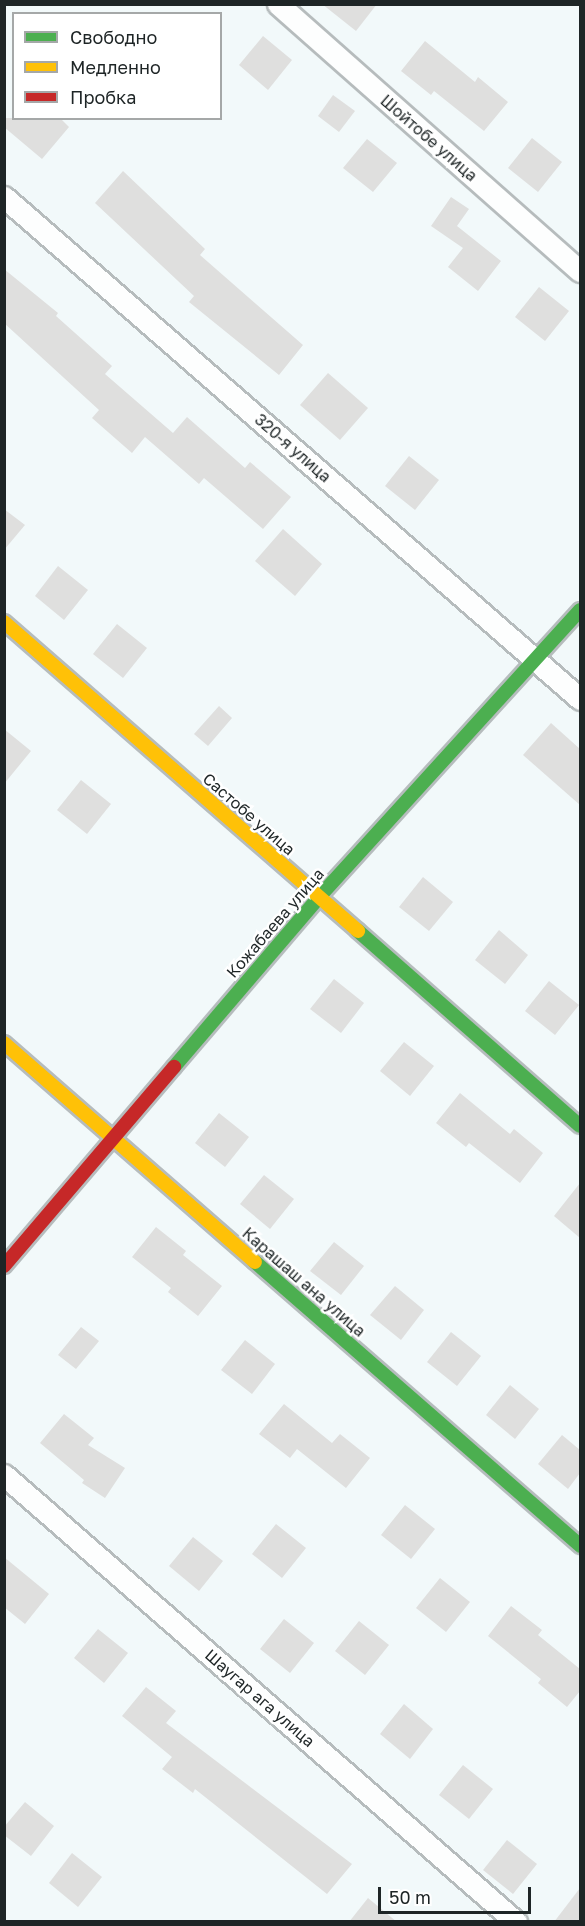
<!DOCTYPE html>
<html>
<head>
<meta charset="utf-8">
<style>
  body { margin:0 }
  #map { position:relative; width:585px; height:1926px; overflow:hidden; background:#f2f9fa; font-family:"Golos Text",sans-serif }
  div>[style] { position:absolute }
  .building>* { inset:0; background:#dfdfde }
  .roads { filter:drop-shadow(2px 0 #b6bcbd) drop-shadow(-2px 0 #b6bcbd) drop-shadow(0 2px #b6bcbd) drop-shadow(0 -2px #b6bcbd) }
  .street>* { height:21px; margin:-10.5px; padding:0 10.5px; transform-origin:10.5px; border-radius:10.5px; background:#fdfefe }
  .fast>* { height:14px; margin:-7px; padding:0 7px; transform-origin:7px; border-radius:7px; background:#4caf50 }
  .slow>* { height:14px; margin:-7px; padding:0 7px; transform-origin:7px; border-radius:7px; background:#ffc107 }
  .jam>* { height:14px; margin:-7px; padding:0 7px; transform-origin:7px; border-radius:7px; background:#c62828 }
  span { translate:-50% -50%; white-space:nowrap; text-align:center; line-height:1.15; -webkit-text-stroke:5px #fff; paint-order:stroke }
  .street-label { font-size:16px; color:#1e2526 }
  .frame { position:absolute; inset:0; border:6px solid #1e2526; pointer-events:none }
  .legend { position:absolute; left:12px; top:12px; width:210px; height:108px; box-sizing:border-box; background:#fff; border:2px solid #a5a8a8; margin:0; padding:8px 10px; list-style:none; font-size:18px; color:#1e2526 }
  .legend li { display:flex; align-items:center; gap:12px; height:30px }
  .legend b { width:30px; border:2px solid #a5a8a8 }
  .scale { position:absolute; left:378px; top:1887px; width:153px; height:27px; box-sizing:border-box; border:3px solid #1e2526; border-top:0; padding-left:8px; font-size:18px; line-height:21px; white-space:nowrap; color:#1e2526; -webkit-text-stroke:4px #fff; paint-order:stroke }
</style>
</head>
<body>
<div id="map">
  <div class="building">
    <i style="clip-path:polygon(322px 4px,377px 4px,356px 31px)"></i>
    <i style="clip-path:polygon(263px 36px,292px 60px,268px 90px,239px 65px)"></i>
    <i style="clip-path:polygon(425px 41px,475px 82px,478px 77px,508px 102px,484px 131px,434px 91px,431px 95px,401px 71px)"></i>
    <i style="clip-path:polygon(333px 95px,355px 111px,339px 132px,318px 116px)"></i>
    <i style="clip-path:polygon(4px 118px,60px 118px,69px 127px,42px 159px,4px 127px)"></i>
    <i style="clip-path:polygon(532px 138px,562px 162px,538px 192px,508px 168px)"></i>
    <i style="clip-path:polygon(367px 139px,397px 163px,373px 192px,343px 168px)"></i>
    <i style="clip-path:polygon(123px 171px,205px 249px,200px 255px,303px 345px,279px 375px,189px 302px,194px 296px,95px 203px)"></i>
    <i style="clip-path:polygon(451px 197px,469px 209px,457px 226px,501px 261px,478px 291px,448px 267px,463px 248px,431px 226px)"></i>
    <i style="clip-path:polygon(4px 269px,58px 313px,56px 316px,112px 366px,105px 374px,173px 433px,187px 417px,245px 468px,250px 462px,291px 497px,263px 529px,204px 478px,199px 484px,145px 437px,132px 453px,92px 418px,99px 410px,4px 323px)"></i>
    <i style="clip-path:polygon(539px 287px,569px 311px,545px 341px,515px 317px)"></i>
    <i style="clip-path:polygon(328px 373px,368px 408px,340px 440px,300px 405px)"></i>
    <i style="clip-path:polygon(409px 456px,439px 480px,415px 510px,385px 486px)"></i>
    <i style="clip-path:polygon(4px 509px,25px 525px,4px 550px)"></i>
    <i style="clip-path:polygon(283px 529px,322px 564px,295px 596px,255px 561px)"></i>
    <i style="clip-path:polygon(58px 566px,88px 590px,64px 620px,35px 596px)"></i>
    <i style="clip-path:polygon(117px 624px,147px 648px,123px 678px,93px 654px)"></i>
    <i style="clip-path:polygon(219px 706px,232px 718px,208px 746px,194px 734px)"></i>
    <i style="clip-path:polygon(551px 723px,580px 749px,580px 805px,523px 755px)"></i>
    <i style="clip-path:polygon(4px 729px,31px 751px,4px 784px)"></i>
    <i style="clip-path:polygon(81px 780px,111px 804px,87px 834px,57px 810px)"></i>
    <i style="clip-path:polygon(423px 877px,453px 902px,429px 931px,399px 907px)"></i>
    <i style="clip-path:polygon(499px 930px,528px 955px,505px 984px,475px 960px)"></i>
    <i style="clip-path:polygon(334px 979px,364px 1003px,341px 1033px,310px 1009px)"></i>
    <i style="clip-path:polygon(549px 981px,579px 1005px,555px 1035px,525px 1011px)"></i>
    <i style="clip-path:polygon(404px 1042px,434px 1066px,410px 1096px,380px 1071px)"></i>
    <i style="clip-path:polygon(460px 1093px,510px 1134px,514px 1129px,543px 1153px,520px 1183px,469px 1143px,466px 1147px,436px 1123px)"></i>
    <i style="clip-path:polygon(219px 1113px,249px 1137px,225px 1167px,195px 1143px)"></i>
    <i style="clip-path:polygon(264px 1175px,294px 1199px,270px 1229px,240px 1204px)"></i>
    <i style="clip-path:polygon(580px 1183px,580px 1238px,554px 1216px)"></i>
    <i style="clip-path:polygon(156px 1227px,186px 1251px,183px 1255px,222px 1286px,198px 1316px,168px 1292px,171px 1288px,132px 1257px)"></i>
    <i style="clip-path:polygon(334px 1242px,364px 1266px,341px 1295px,310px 1271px)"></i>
    <i style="clip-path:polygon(395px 1286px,424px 1310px,401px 1340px,370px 1315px)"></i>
    <i style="clip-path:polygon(81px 1327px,99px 1341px,76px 1369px,58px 1355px)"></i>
    <i style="clip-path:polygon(451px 1332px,481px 1356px,457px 1386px,427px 1362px)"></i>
    <i style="clip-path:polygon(245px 1340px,275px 1364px,252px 1394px,221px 1370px)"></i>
    <i style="clip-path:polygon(510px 1385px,539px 1409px,515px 1439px,486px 1415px)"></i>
    <i style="clip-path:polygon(284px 1404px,332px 1443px,340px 1434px,370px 1458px,346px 1488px,297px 1449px,290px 1458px,259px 1434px)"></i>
    <i style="clip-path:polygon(64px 1414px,94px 1438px,88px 1445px,125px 1468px,105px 1498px,82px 1483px,84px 1480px,40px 1443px)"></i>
    <i style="clip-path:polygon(562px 1435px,580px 1450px,580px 1473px,568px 1489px,538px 1464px)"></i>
    <i style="clip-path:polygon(405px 1505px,435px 1529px,411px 1559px,381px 1535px)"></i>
    <i style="clip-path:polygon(276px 1524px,306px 1548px,282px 1578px,252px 1554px)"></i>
    <i style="clip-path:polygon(193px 1537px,223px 1561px,199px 1591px,169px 1566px)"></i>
    <i style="clip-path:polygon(4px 1557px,49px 1594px,25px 1624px,4px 1607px)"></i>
    <i style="clip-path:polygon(440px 1578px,470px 1602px,446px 1632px,416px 1608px)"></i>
    <i style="clip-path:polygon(511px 1606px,542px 1630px,538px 1635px,580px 1669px,580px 1691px,567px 1707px,538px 1683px,541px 1679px,488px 1636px)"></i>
    <i style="clip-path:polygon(284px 1619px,314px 1643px,290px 1673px,260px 1649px)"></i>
    <i style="clip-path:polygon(359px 1621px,389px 1645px,365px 1675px,335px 1651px)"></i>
    <i style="clip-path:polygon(98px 1629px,128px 1653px,104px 1683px,74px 1658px)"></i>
    <i style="clip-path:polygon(146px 1687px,176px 1711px,166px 1723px,352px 1864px,327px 1894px,195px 1789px,193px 1793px,162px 1769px,172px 1757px,122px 1716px)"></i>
    <i style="clip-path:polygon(404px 1704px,433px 1729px,410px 1759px,380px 1734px)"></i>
    <i style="clip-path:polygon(463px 1765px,493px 1789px,469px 1819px,439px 1795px)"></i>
    <i style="clip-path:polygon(25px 1802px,54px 1826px,31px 1856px,4px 1835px,4px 1827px)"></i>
    <i style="clip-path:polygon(507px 1840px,537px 1864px,513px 1894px,483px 1870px)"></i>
    <i style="clip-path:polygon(72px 1853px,102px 1877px,78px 1907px,49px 1883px)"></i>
    <i style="clip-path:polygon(580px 1888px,580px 1922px,554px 1922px)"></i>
    <i style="clip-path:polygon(368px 1898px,397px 1922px,349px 1922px)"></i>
  </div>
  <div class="roads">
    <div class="street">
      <i style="left:278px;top:4px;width:403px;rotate:41.5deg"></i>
      <i style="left:4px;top:197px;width:764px;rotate:41.07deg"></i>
      <i style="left:4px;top:1475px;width:680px;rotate:41.12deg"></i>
    </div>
    <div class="fast">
      <i style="left:358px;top:931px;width:295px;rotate:41.3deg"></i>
      <i style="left:174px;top:1067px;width:223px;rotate:-49.5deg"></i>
      <i style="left:319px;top:897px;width:388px;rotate:-47.7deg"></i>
      <i style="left:255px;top:1262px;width:432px;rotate:41.1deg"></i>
    </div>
    <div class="slow">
      <i style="left:4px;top:622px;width:470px;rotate:41.1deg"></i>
      <i style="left:4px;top:1043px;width:333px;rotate:41.1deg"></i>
    </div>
    <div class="jam">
      <i style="left:4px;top:1266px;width:262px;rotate:-49.5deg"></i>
    </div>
  </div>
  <div class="street-label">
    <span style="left:429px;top:138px;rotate:41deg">Шойтобе улица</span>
    <span style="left:293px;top:448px;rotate:41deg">320-я улица</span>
    <span style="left:249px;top:814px;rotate:41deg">Састобе улица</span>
    <span style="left:275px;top:923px;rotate:-49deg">Кожабаева улица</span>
    <span style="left:304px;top:1282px;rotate:41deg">Карашаш ана улица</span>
    <span style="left:260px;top:1698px;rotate:41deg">Шаугар ага улица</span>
  </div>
  <div class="frame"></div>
  <ul class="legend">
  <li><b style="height:8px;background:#4caf50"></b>Свободно</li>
  <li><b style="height:8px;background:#ffc107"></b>Медленно</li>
  <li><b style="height:8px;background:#c62828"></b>Пробка</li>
  </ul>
  <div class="scale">50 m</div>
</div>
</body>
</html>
